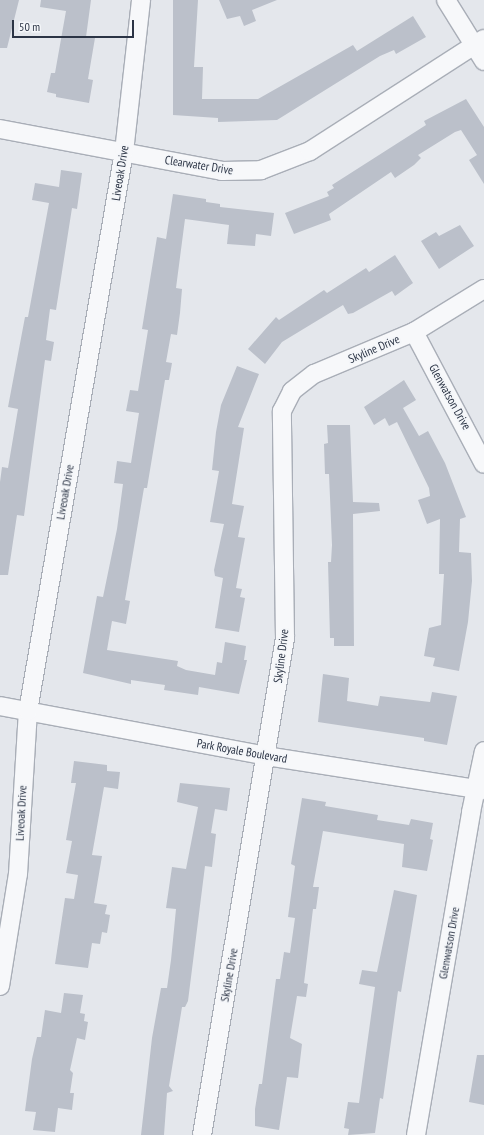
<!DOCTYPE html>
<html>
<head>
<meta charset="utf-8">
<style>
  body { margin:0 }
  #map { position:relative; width:484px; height:1135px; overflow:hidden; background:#e4e7ec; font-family:"PT Sans Narrow",sans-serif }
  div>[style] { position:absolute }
  .building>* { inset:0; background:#bbc0ca }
  .roads { filter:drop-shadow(1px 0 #a9aeb7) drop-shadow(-1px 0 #a9aeb7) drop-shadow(0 1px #a9aeb7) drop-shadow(0 -1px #a9aeb7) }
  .minor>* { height:18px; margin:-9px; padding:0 9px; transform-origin:9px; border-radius:9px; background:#f7f8fa }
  span { translate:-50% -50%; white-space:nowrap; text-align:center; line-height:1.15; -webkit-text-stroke:3.5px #f4f6f9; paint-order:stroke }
  .street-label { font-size:12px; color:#2b3445 }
  .scale { position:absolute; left:12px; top:20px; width:122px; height:18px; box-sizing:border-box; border:2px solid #2b3445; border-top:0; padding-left:5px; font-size:12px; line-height:14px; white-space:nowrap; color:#2b3445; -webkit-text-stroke:3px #f4f6f9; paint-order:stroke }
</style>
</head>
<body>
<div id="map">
  <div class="building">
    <i style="clip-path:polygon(0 0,19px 0,7px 48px,0 48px)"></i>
    <i style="clip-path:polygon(41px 0,91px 0,86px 37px,95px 38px,88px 79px,93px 80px,89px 103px,56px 97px,56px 94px,47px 92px,51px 73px,55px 73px,66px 11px,40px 7px)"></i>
    <i style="clip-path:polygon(173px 0,198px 0,194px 67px,203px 67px,202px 99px,258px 99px,353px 45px,357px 51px,413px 16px,426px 37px,396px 54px,394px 50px,380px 56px,277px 120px,218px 122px,218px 118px,173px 115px)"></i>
    <i style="clip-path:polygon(219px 0,277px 0,252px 10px,256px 21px,244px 26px,240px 16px,227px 19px)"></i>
    <i style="clip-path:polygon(466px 99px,484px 127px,484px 184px,469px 160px,477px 155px,461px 130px,455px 132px,418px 155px,421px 158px,414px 165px,395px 178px,391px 172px,329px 214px,331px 220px,294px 234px,285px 213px,329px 196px,327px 192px,334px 188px,332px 185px,426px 125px,424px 121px)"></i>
    <i style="clip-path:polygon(61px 170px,82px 173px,77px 209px,72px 208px,56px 310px,50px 309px,46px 340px,54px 342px,51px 361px,45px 360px,24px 516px,17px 515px,8px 575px,0 575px,0 482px,2px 467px,8px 468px,18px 409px,8px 407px,25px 317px,28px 317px,49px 203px,32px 200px,35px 183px,59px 187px)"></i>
    <i style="clip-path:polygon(173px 194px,206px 199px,206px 202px,220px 204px,220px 207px,274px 213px,271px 236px,256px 234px,255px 246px,227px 244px,229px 225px,185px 219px,176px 288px,182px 289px,180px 313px,177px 335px,171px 334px,166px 362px,172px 363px,169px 380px,165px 380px,147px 488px,144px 488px,125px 600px,130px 601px,126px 624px,112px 621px,107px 650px,178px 661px,177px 666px,186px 670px,215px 675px,217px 662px,222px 663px,225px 642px,246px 646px,244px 660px,247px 660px,239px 694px,199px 687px,198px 695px,164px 690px,165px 685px,131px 680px,131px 684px,83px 673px,97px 596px,103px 597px,117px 529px,123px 484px,114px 483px,117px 461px,131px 463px,139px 413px,126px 411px,130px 390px,138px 391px,148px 330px,142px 329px,157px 237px,166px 239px)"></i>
    <i style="clip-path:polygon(460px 225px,474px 246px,439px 269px,421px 241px,436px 232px,439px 236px)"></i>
    <i style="clip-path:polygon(395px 255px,413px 283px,395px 296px,392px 291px,353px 313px,348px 314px,343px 305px,282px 342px,265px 364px,248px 349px,276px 317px,279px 320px,324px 290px,327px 293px,366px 268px,369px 272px)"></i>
    <i style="clip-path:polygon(237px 366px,259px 374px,238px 427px,244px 428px,232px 504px,244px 506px,238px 537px,245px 538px,236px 588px,242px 589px,240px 597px,245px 598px,239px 632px,215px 628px,223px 578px,215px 576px,214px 570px,224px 524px,210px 522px,219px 471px,212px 470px,216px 432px,221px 405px)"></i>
    <i style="clip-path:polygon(404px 380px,416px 400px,403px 408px,419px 436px,428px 431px,445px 463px,466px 517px,460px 519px,459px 552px,471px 553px,472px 581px,468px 622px,459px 671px,433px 666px,435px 658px,424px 656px,429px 628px,441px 625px,444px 574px,439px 574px,440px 519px,427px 524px,418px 500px,430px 496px,429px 488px,397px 422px,389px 426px,385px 418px,374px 425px,364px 407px)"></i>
    <i style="clip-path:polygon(327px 425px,350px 425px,353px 502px,379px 503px,380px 511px,353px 514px,354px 646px,334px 646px,334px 638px,330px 638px,328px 562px,331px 562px,332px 545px,329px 474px,325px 474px,324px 444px,328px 443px)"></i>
    <i style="clip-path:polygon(323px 674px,349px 678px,347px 701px,378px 706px,380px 696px,430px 702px,432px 692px,457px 696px,447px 745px,424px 741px,424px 738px,318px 722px)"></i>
    <i style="clip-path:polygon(74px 761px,107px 765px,107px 771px,120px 772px,118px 789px,104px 787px,92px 855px,102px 856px,94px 903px,107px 905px,105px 914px,110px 915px,107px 933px,102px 932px,100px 944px,92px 943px,88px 968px,55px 964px,65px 898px,74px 899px,78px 875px,66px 873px,72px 841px,66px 840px,76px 783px,71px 783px)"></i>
    <i style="clip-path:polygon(180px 783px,230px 788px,227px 811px,215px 809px,211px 833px,216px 834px,212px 867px,205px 866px,188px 1001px,185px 1007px,182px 1007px,169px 1086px,173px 1091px,167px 1093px,164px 1135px,141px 1135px,152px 1038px,161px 988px,167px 988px,171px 960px,176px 909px,166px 908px,172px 867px,186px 869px,198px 807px,177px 802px)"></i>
    <i style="clip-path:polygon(302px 798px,326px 802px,325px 806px,378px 815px,377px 820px,409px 825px,411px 819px,433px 823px,430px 839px,433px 840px,427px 871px,402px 867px,404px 844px,323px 831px,313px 887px,319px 887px,316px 909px,313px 909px,304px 983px,308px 984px,306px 997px,297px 996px,290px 1038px,302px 1044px,298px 1078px,287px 1077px,279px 1130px,255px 1126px,255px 1109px,259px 1084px,262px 1084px,276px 979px,280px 979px,284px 952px,290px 953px,295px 918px,288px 917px,295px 866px,291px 864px)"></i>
    <i style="clip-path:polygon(394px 890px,417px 895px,401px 992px,398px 991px,383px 1099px,380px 1098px,375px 1133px,348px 1135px,349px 1129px,344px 1128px,348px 1102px,359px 1103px,375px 987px,359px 984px,362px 970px,377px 972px)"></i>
    <i style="clip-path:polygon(64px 993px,83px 995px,80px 1013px,85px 1014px,84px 1021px,88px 1022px,85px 1040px,77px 1038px,70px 1070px,73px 1073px,70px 1093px,74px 1093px,72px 1110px,58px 1108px,55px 1132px,33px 1130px,36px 1112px,25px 1111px,32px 1059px,37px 1037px,41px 1037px,45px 1010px,61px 1013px)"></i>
    <i style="clip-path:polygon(477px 1055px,484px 1055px,484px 1105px,469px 1102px)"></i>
  </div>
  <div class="roads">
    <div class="minor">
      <i style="left:446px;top:0;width:72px;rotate:58.1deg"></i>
      <i style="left:0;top:129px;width:226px;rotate:10.7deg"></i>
      <i style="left:222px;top:171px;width:39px;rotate:-1deg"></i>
      <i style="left:261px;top:170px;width:53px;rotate:-21.2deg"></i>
      <i style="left:310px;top:151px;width:207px;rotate:-32.8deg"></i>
      <i style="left:414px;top:332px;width:149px;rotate:62.1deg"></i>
      <i style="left:0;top:706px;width:271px;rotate:10.6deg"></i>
      <i style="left:266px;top:756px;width:221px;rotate:8.9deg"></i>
      <i style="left:0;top:986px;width:113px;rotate:-80.9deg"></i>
      <i style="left:18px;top:874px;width:163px;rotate:-86.5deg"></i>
      <i style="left:28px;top:711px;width:567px;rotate:-80.26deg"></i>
      <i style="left:124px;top:152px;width:153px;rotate:-83.6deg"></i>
      <i style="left:202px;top:1135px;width:504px;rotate:-80.52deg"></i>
      <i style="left:285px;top:638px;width:227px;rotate:-90.8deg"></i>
      <i style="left:282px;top:411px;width:22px;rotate:-63deg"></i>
      <i style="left:292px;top:391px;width:28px;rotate:-38deg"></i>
      <i style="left:314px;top:374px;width:108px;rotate:-22.8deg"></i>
      <i style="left:414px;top:332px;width:82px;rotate:-31.6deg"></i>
      <i style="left:416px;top:1135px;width:328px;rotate:-80.3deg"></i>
      <i style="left:471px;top:812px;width:62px;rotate:-78deg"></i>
    </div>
  </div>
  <div class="street-label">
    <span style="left:199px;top:165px;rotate:9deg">Clearwater Drive</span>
    <span style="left:120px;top:173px;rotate:-81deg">Liveoak Drive</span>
    <span style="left:374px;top:349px;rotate:-23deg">Skyline Drive</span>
    <span style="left:450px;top:397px;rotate:61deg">Glenwatson Drive</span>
    <span style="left:65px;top:492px;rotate:-80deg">Liveoak Drive</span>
    <span style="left:281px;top:656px;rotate:-83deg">Skyline Drive</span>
    <span style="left:242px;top:751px;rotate:10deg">Park Royale Boulevard</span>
    <span style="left:21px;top:813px;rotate:-87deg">Liveoak Drive</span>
    <span style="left:449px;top:943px;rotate:-80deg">Glenwatson Drive</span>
    <span style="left:229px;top:975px;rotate:-80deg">Skyline Drive</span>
  </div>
  <div class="scale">50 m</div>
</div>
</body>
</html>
